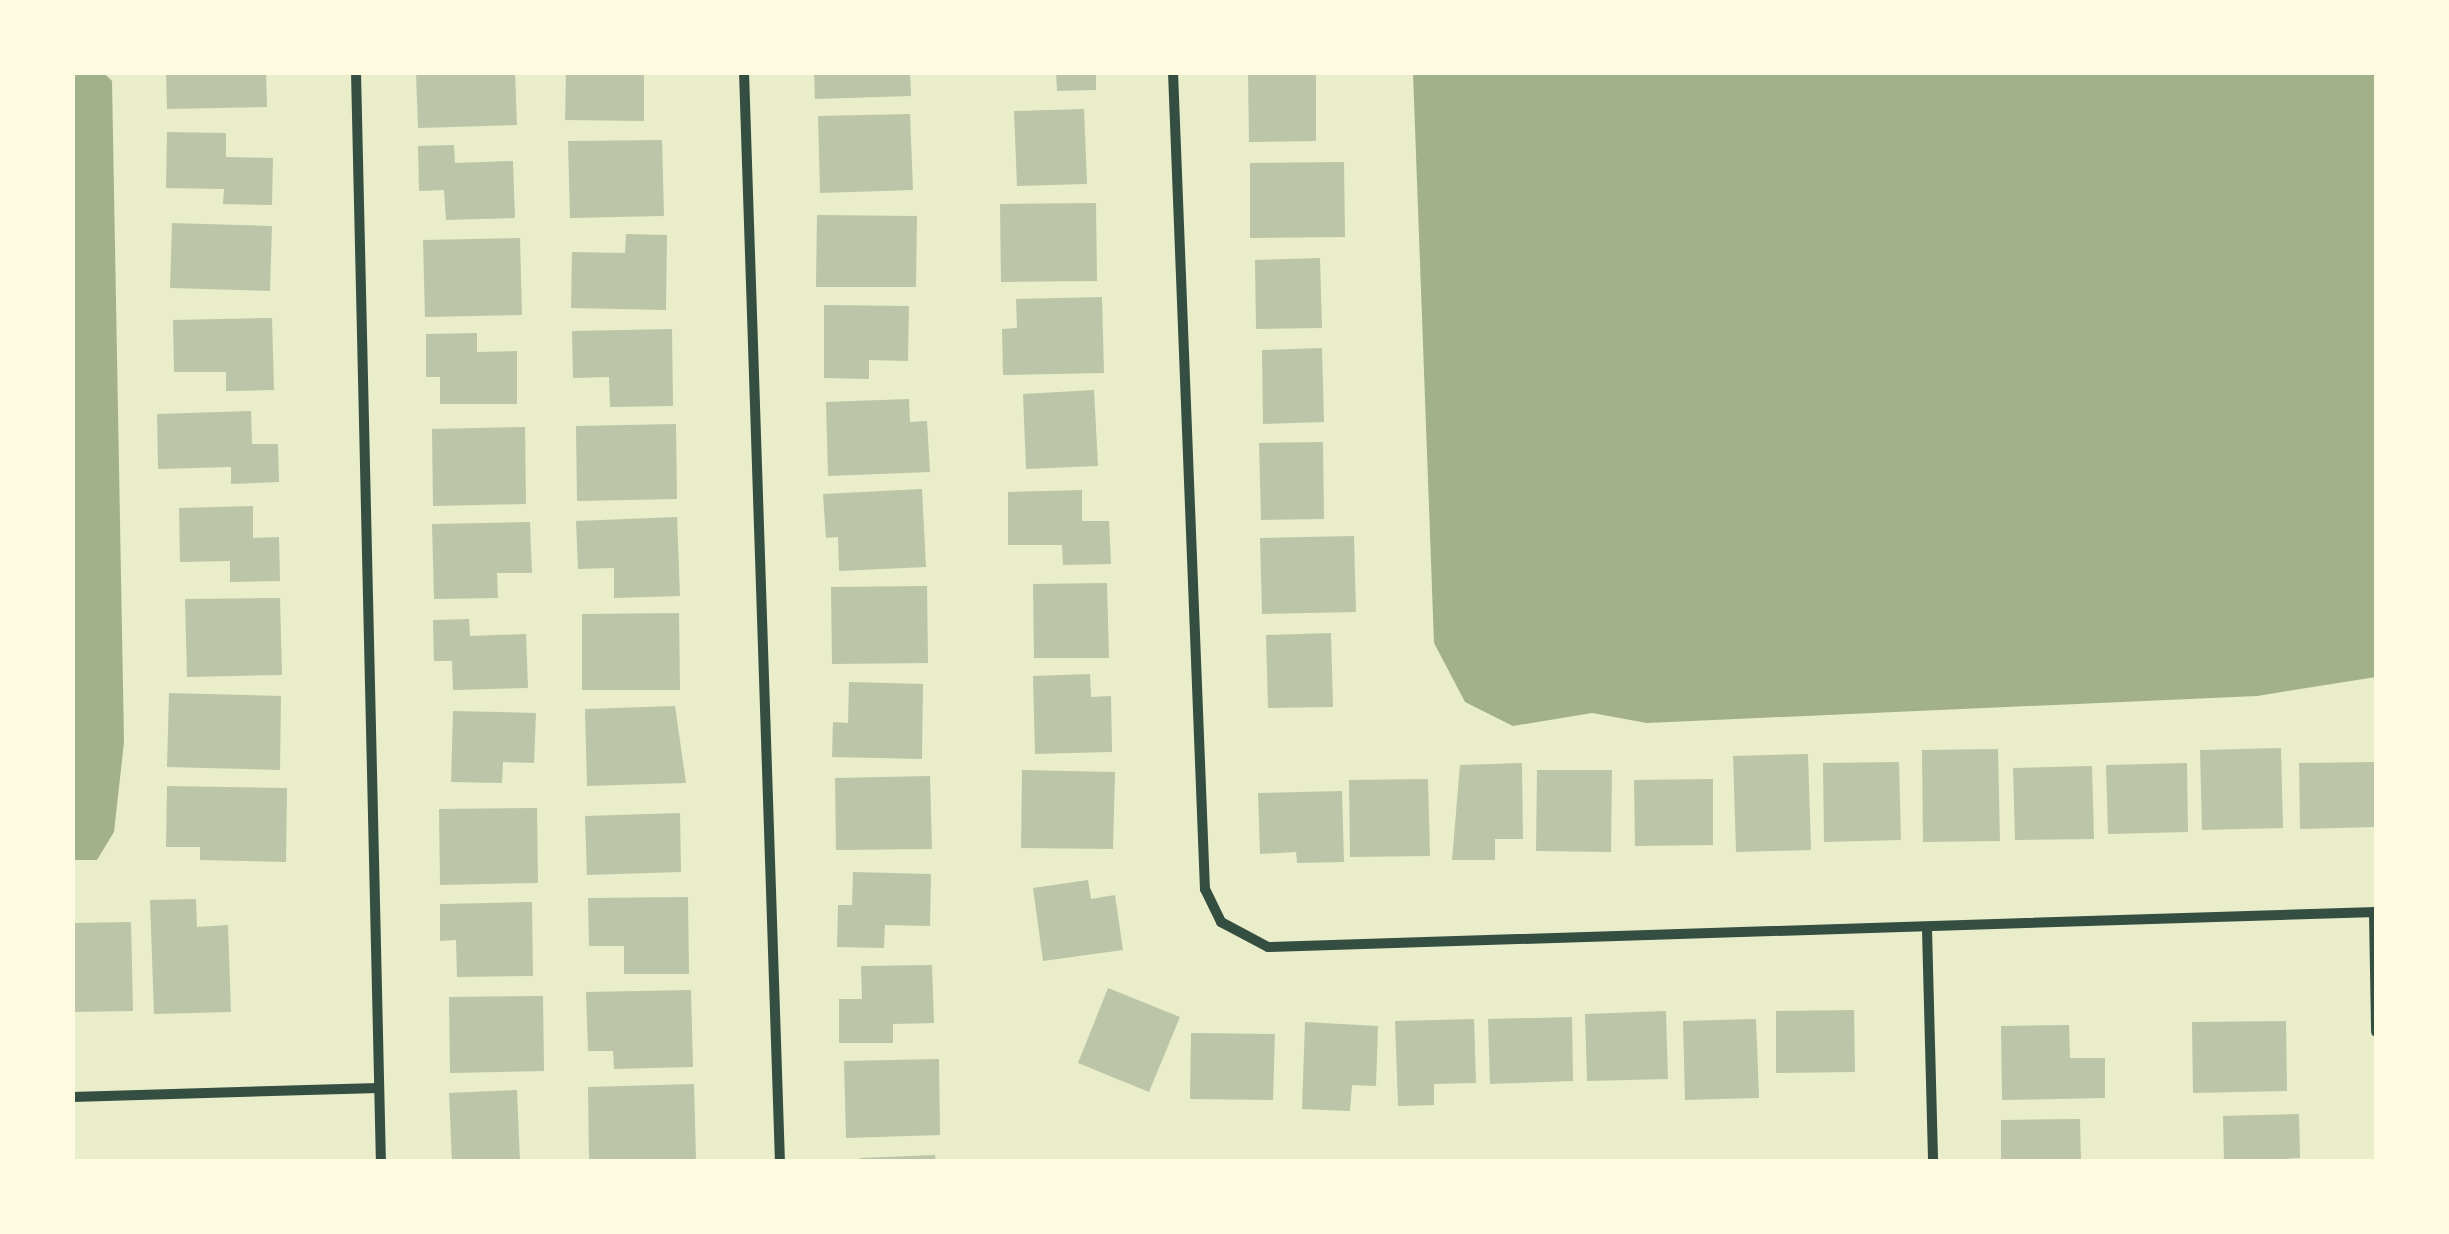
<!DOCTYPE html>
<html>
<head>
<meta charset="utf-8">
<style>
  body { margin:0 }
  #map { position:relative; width:2449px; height:1234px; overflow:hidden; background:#e9edc9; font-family:"Fira Sans",sans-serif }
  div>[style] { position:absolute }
  .water>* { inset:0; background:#a3b18a }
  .building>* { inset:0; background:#bcc5a7 }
  .minor>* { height:10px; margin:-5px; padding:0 5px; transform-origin:5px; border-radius:5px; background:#344e41 }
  span { translate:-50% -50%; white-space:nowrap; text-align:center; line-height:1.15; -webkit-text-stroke:8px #fefae0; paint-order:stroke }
  .frame { position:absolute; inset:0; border:75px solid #fefae0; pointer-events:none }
</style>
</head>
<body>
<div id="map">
  <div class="water">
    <i style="clip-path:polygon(72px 73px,104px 73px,112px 81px,124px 742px,114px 832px,97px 860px,72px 860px)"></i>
    <i style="clip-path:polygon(1413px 73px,2376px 73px,2376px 677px,2257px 696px,1647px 723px,1592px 713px,1513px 726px,1465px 702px,1434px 643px)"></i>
  </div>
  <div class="building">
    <i style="clip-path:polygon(166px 72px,266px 72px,267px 107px,167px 109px)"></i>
    <i style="clip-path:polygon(416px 72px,515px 72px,517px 125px,418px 128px)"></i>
    <i style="clip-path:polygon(566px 72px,644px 72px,644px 121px,565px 120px)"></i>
    <i style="clip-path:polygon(814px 72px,910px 72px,911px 96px,815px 99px)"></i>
    <i style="clip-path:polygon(1056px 72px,1096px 72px,1096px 90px,1057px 91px)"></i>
    <i style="clip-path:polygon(1248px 72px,1316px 72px,1316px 141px,1249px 142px)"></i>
    <i style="clip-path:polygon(1084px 109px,1087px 184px,1017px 186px,1014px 111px)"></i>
    <i style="clip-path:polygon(910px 114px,913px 190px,820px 193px,818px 116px)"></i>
    <i style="clip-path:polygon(167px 132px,226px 133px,226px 157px,273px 158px,272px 205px,223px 204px,224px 189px,166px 188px)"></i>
    <i style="clip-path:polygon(662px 140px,664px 216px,570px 218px,568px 141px)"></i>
    <i style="clip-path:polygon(454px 145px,455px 163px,513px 161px,515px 218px,446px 220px,444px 190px,419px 191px,418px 146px)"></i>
    <i style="clip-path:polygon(1344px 162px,1345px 237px,1250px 238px,1250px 163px)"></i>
    <i style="clip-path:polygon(1096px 203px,1097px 281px,1001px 282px,1000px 204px)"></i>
    <i style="clip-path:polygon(817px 215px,917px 216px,916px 287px,816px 287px)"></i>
    <i style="clip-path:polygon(172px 223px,272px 226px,270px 291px,170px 288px)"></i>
    <i style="clip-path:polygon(626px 234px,667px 235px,666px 310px,571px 308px,572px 252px,625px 253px)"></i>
    <i style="clip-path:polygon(520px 238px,522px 315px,425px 317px,423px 240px)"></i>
    <i style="clip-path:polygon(1320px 258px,1322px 328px,1256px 329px,1255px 260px)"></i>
    <i style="clip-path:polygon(1102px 297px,1104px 373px,1003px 375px,1002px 329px,1017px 328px,1016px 299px)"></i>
    <i style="clip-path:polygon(824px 305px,909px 306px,908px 361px,869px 360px,869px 379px,824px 378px)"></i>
    <i style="clip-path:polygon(272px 318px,274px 390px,226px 391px,226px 372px,174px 372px,173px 320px)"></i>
    <i style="clip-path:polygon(672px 329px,673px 406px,610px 407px,609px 377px,573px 378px,572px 331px)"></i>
    <i style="clip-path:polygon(477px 333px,477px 352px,517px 351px,517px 404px,440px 404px,440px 377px,426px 377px,426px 334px)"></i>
    <i style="clip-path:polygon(1322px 348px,1324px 422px,1263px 424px,1262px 350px)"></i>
    <i style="clip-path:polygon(1094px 390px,1098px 466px,1026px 469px,1023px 394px)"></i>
    <i style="clip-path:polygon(909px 399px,910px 422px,927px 421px,930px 472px,828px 476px,826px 402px)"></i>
    <i style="clip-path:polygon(251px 411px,252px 444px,278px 444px,279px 482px,231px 484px,231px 467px,158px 469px,157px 414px)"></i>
    <i style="clip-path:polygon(676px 424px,677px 499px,577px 501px,576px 426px)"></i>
    <i style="clip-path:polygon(525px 427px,526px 504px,433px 506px,432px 429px)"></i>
    <i style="clip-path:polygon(1323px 442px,1324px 519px,1261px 520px,1259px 443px)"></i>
    <i style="clip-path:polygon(922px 489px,926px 567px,839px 571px,838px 537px,826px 538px,823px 494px)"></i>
    <i style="clip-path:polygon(1082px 490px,1082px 521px,1109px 521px,1111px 564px,1063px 565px,1062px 545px,1008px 545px,1008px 492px)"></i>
    <i style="clip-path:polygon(253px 506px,253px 538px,279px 537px,280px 581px,230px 582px,230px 561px,180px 562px,179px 508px)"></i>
    <i style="clip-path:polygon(677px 517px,680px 596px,614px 598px,614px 568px,578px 569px,576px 521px)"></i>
    <i style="clip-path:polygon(530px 522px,532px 573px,497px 573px,498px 598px,434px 599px,432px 524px)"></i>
    <i style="clip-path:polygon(1354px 536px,1356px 612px,1262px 614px,1260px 538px)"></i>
    <i style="clip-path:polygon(1107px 583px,1109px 658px,1034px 658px,1033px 584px)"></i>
    <i style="clip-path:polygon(927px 586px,928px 663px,832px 664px,831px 587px)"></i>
    <i style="clip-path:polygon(280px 598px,282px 675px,187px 677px,185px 599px)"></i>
    <i style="clip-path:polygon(679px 613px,680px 690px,582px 690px,582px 614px)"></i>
    <i style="clip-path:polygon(469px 619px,470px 636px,526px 634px,528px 688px,453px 690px,452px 661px,434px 661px,433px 620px)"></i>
    <i style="clip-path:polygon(1331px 633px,1333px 707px,1268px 708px,1266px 635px)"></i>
    <i style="clip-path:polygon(1090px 674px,1091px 697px,1111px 696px,1112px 752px,1035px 754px,1033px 676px)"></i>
    <i style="clip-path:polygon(849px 682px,923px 684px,922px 759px,832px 757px,833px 722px,848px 723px)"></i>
    <i style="clip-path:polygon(169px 693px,281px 696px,280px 770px,167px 767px)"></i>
    <i style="clip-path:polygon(675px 706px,686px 783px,587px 786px,585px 709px)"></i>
    <i style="clip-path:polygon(453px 711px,536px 713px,534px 763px,503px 762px,502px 783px,451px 782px)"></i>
    <i style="clip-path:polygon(2281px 748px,2283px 828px,2202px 830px,2200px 750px)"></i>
    <i style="clip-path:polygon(1998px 749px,2000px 841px,1923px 842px,1922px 750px)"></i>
    <i style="clip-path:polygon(1808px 754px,1811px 850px,1736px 852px,1733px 756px)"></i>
    <i style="clip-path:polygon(1899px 762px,1901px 840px,1824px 842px,1823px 763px)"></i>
    <i style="clip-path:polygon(2376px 762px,2376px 827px,2300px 829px,2299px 763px)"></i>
    <i style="clip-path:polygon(1522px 763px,1523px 839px,1495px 839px,1495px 860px,1452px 860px,1460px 765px)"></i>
    <i style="clip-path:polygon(2187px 763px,2188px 832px,2108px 834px,2106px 765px)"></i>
    <i style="clip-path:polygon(2092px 766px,2094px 839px,2015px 840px,2013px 768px)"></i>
    <i style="clip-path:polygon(1022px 770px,1115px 772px,1113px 849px,1021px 848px)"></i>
    <i style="clip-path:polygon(1537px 770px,1612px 770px,1611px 852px,1536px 851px)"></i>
    <i style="clip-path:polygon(930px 776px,932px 849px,836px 850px,835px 778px)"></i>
    <i style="clip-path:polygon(1428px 779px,1430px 856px,1350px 857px,1349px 780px)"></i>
    <i style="clip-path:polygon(1713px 779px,1713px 845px,1635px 846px,1634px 780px)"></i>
    <i style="clip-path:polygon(167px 786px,287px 788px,286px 862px,200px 860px,200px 847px,166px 847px)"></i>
    <i style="clip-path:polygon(1342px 791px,1344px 862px,1297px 863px,1296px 852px,1260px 854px,1258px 793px)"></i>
    <i style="clip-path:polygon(537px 808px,538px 883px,440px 885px,439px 809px)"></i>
    <i style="clip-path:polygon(680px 813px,681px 872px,587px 875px,585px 816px)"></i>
    <i style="clip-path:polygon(853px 872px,931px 874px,930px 926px,885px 925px,884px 948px,837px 947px,838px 905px,852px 905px)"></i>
    <i style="clip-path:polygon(1088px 880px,1091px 899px,1115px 895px,1123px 950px,1043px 961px,1033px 888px)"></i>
    <i style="clip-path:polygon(688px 897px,689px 974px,624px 974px,624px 946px,589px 946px,588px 898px)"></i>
    <i style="clip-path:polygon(196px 899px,197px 927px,228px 925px,231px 1012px,154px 1014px,150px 900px)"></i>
    <i style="clip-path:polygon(532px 902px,533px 976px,457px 977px,456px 940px,440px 941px,440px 904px)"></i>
    <i style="clip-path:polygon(131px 922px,133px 1011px,72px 1012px,72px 923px)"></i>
    <i style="clip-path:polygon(932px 965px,934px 1023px,893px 1024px,893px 1043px,839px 1043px,839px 999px,862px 999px,861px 966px)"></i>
    <i style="clip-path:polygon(1108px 988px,1180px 1017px,1149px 1092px,1078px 1063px)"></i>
    <i style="clip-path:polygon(691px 990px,693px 1067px,614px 1069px,613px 1051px,588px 1051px,586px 992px)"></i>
    <i style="clip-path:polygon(543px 996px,544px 1071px,450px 1073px,449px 997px)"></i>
    <i style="clip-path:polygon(1854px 1010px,1855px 1072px,1776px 1073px,1776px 1011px)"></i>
    <i style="clip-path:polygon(1666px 1011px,1668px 1079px,1587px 1081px,1585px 1014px)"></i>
    <i style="clip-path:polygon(1572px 1017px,1573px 1081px,1490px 1084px,1488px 1019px)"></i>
    <i style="clip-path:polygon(1474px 1019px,1476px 1083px,1434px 1084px,1434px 1105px,1398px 1106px,1395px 1021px)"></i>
    <i style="clip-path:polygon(1756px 1019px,1759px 1098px,1685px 1100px,1683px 1021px)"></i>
    <i style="clip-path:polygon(2286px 1021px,2287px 1091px,2193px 1093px,2192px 1022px)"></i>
    <i style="clip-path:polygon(1305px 1022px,1378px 1026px,1376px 1086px,1352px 1085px,1350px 1111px,1302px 1109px)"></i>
    <i style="clip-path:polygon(2069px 1025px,2070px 1058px,2105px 1058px,2105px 1098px,2002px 1100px,2001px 1026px)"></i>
    <i style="clip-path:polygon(1191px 1033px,1275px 1034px,1273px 1100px,1190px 1099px)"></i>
    <i style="clip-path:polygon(939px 1059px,940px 1135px,846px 1138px,844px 1061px)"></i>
    <i style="clip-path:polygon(694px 1084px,696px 1161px,589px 1162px,588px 1087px)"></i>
    <i style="clip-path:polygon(517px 1090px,520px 1162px,452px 1162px,449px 1093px)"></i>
    <i style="clip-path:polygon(2299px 1114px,2300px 1158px,2224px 1162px,2223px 1116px)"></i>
    <i style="clip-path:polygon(2080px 1119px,2081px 1162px,2001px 1162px,2001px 1120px)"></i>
    <i style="clip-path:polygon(935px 1155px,936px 1162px,860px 1162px,860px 1158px)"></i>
  </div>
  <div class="minor">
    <i style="left:356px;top:72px;width:1090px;rotate:88.69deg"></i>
    <i style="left:744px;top:72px;width:1091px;rotate:88.11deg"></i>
    <i style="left:1173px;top:72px;width:818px;rotate:87.76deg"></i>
    <i style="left:1205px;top:889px;width:37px;rotate:64deg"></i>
    <i style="left:1221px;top:922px;width:53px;rotate:28deg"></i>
    <i style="left:1268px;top:947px;width:1109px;rotate:-1.81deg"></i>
    <i style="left:2374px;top:912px;width:120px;rotate:89deg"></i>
    <i style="left:1927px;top:929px;width:233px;rotate:88.5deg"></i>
    <i style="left:72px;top:1097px;width:307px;rotate:-1.7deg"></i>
  </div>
  <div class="frame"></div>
</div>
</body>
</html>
